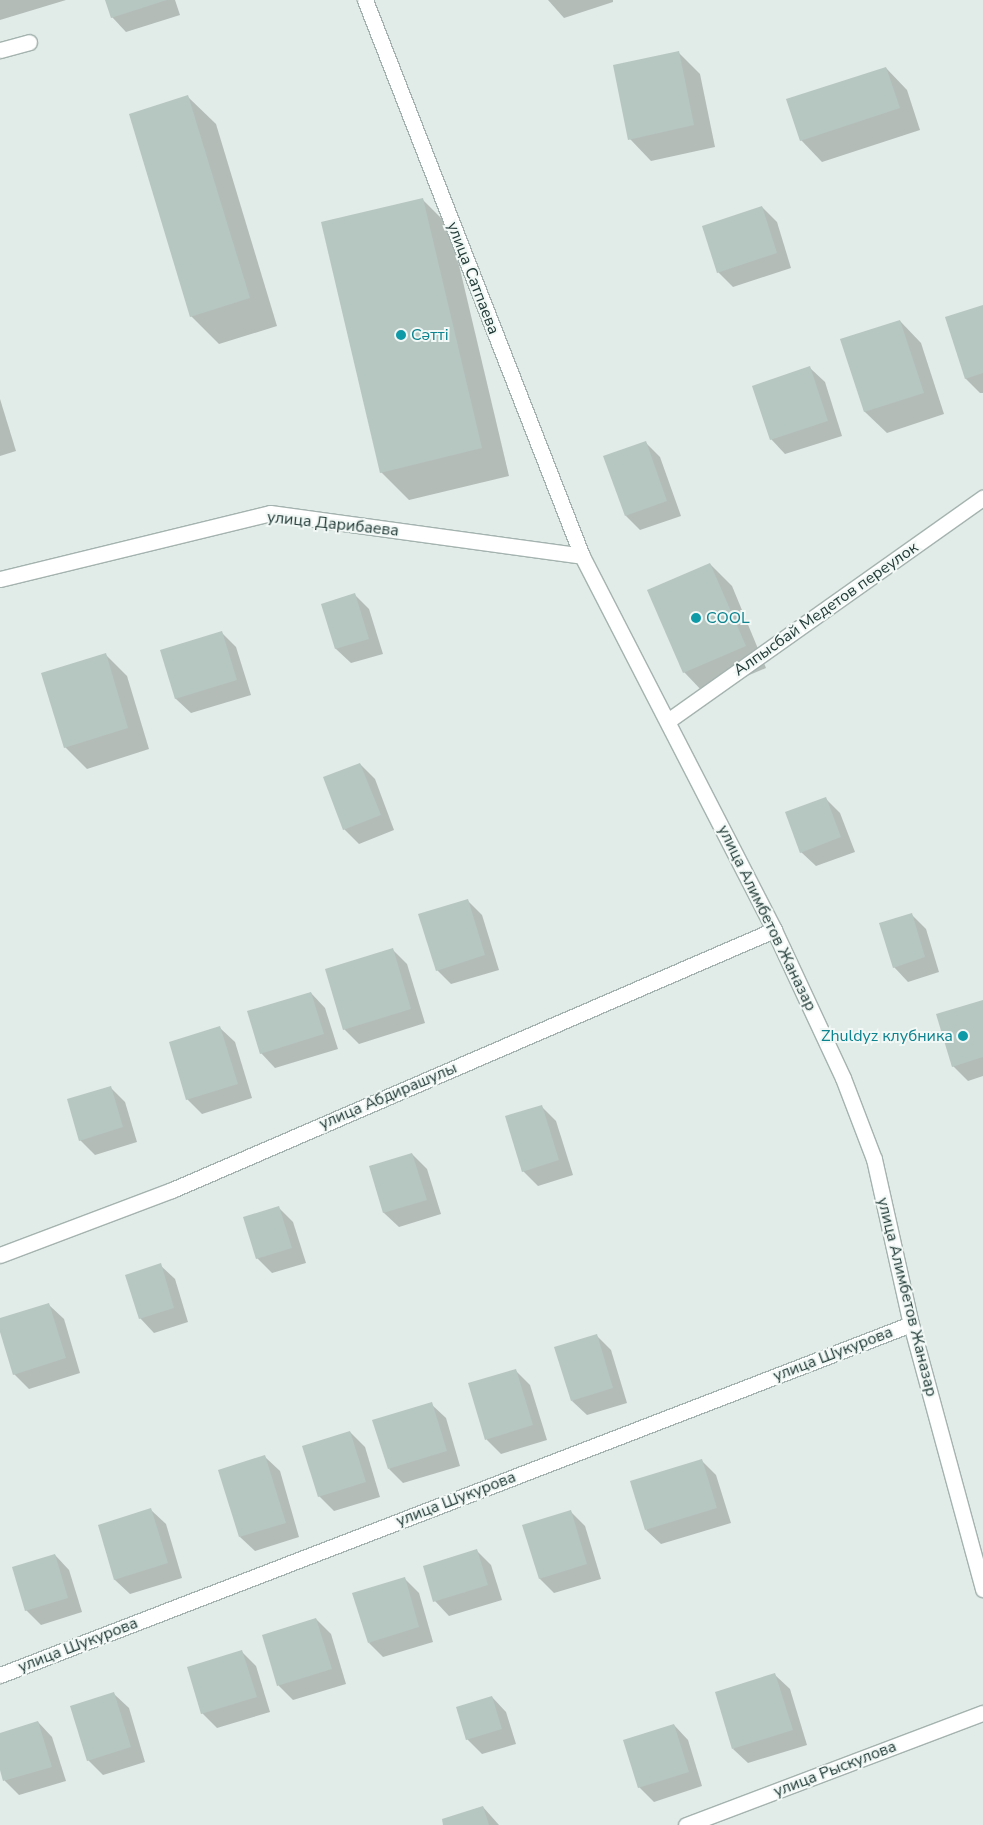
<!DOCTYPE html>
<html>
<head>
<meta charset="utf-8">
<style>
  body { margin:0 }
  #map { position:relative; width:983px; height:1825px; overflow:hidden; background:#e1ebe7; font-family:"Nunito Sans",sans-serif }
  div>[style] { position:absolute }
  .shadow>* { inset:0; background:#0003 }
  .building>* { inset:0; background:#b6c6c1 }
  .roads { filter:drop-shadow(1px 0 #a4b3af) drop-shadow(-1px 0 #a4b3af) drop-shadow(0 1px #a4b3af) drop-shadow(0 -1px #a4b3af) }
  .street>* { height:15px; margin:-7.5px; padding:0 7.5px; transform-origin:7.5px; border-radius:7.5px; background:#fff }
  .secondary>* { height:15px; margin:-7.5px; padding:0 7.5px; transform-origin:7.5px; border-radius:7.5px; background:#fff }
  .dots>* { width:14px; height:14px; translate:-50% -50%; box-sizing:border-box; border:2px solid #f1f8f5; border-radius:50% }
  span { translate:-50% -50%; white-space:nowrap; text-align:center; line-height:1.15; -webkit-text-stroke:4px #f1f8f5; paint-order:stroke }
  .street-label { font-size:16px; color:#223b37 }
  .culture-label { font-size:16px; color:#0d838f }
  .left { translate:0 -50%; text-align:left }
  .right { translate:-100% -50%; text-align:right }
</style>
</head>
<body>
<div id="map">
  <div class="shadow">
    <i style="clip-path:polygon(0 0,66px 0,0 20px)"></i>
    <i style="clip-path:polygon(106px 0,175px 0,180px 15px,126px 32px,112px 17px)"></i>
    <i style="clip-path:polygon(548px 0,613px 0,613px 2px,564px 18px)"></i>
    <i style="clip-path:polygon(678px 52px,700px 74px,715px 147px,651px 161px,630px 139px)"></i>
    <i style="clip-path:polygon(886px 68px,907px 90px,920px 130px,822px 162px,801px 140px)"></i>
    <i style="clip-path:polygon(188px 97px,216px 124px,277px 326px,219px 344px,191px 316px)"></i>
    <i style="clip-path:polygon(422px 199px,450px 227px,509px 476px,409px 500px,381px 472px)"></i>
    <i style="clip-path:polygon(762px 207px,777px 222px,791px 268px,733px 287px,718px 272px)"></i>
    <i style="clip-path:polygon(983px 306px,983px 393px,980px 393px,966px 379px,946px 318px)"></i>
    <i style="clip-path:polygon(900px 321px,921px 343px,944px 414px,887px 433px,865px 412px,842px 340px)"></i>
    <i style="clip-path:polygon(810px 368px,825px 382px,842px 436px,785px 454px,771px 439px)"></i>
    <i style="clip-path:polygon(0 399px,16px 451px,0 456px)"></i>
    <i style="clip-path:polygon(645px 442px,660px 457px,681px 516px,640px 530px,626px 516px)"></i>
    <i style="clip-path:polygon(710px 564px,732px 586px,766px 668px,705px 694px,684px 672px)"></i>
    <i style="clip-path:polygon(354px 594px,369px 609px,383px 654px,351px 663px,336px 649px,323px 604px)"></i>
    <i style="clip-path:polygon(222px 633px,236px 647px,251px 695px,191px 713px,176px 699px,162px 651px)"></i>
    <i style="clip-path:polygon(106px 655px,127px 676px,149px 749px,87px 769px,65px 747px)"></i>
    <i style="clip-path:polygon(360px 764px,375px 779px,394px 830px,359px 844px,344px 829px)"></i>
    <i style="clip-path:polygon(825px 798px,840px 813px,855px 852px,816px 866px,801px 852px)"></i>
    <i style="clip-path:polygon(467px 900px,482px 915px,499px 970px,451px 984px,437px 970px)"></i>
    <i style="clip-path:polygon(911px 914px,926px 929px,939px 972px,908px 982px,894px 967px)"></i>
    <i style="clip-path:polygon(393px 950px,407px 964px,425px 1023px,359px 1044px,344px 1029px)"></i>
    <i style="clip-path:polygon(311px 993px,325px 1008px,338px 1049px,275px 1068px,261px 1053px)"></i>
    <i style="clip-path:polygon(983px 1001px,983px 1076px,968px 1081px,953px 1066px)"></i>
    <i style="clip-path:polygon(220px 1028px,235px 1042px,252px 1098px,202px 1114px,187px 1099px)"></i>
    <i style="clip-path:polygon(110px 1087px,125px 1102px,137px 1142px,95px 1155px,80px 1140px)"></i>
    <i style="clip-path:polygon(541px 1106px,556px 1121px,573px 1175px,538px 1186px,523px 1171px)"></i>
    <i style="clip-path:polygon(412px 1154px,427px 1169px,441px 1214px,399px 1227px,384px 1213px,370px 1167px)"></i>
    <i style="clip-path:polygon(279px 1208px,293px 1222px,306px 1263px,272px 1273px,257px 1258px)"></i>
    <i style="clip-path:polygon(160px 1265px,175px 1279px,188px 1322px,154px 1333px,140px 1318px)"></i>
    <i style="clip-path:polygon(49px 1305px,64px 1319px,80px 1373px,29px 1389px,14px 1374px,0 1320px)"></i>
    <i style="clip-path:polygon(596px 1335px,611px 1350px,627px 1403px,587px 1415px,572px 1401px)"></i>
    <i style="clip-path:polygon(515px 1370px,530px 1385px,547px 1440px,501px 1454px,487px 1440px,469px 1384px)"></i>
    <i style="clip-path:polygon(431px 1404px,446px 1418px,460px 1466px,403px 1483px,389px 1469px)"></i>
    <i style="clip-path:polygon(350px 1432px,365px 1447px,380px 1497px,334px 1511px,319px 1496px)"></i>
    <i style="clip-path:polygon(265px 1457px,280px 1471px,299px 1537px,255px 1551px,240px 1537px)"></i>
    <i style="clip-path:polygon(701px 1460px,716px 1475px,731px 1523px,661px 1544px,646px 1530px)"></i>
    <i style="clip-path:polygon(151px 1510px,166px 1524px,182px 1578px,130px 1594px,115px 1580px,99px 1526px)"></i>
    <i style="clip-path:polygon(571px 1512px,585px 1526px,601px 1579px,554px 1593px,540px 1579px,524px 1526px)"></i>
    <i style="clip-path:polygon(476px 1550px,491px 1565px,502px 1600px,449px 1616px,435px 1601px)"></i>
    <i style="clip-path:polygon(55px 1555px,69px 1570px,82px 1612px,41px 1625px,26px 1610px)"></i>
    <i style="clip-path:polygon(404px 1578px,419px 1593px,433px 1642px,383px 1657px,369px 1643px)"></i>
    <i style="clip-path:polygon(316px 1619px,331px 1634px,346px 1684px,293px 1700px,279px 1686px,264px 1635px)"></i>
    <i style="clip-path:polygon(242px 1652px,256px 1666px,270px 1712px,217px 1728px,202px 1713px)"></i>
    <i style="clip-path:polygon(775px 1675px,790px 1689px,807px 1745px,748px 1763px,733px 1749px)"></i>
    <i style="clip-path:polygon(114px 1694px,129px 1708px,145px 1762px,103px 1775px,88px 1760px)"></i>
    <i style="clip-path:polygon(492px 1697px,506px 1712px,516px 1744px,482px 1754px,467px 1739px)"></i>
    <i style="clip-path:polygon(38px 1722px,52px 1737px,66px 1781px,19px 1795px,5px 1781px,0 1765px,0 1734px)"></i>
    <i style="clip-path:polygon(674px 1725px,688px 1740px,702px 1786px,654px 1802px,639px 1787px)"></i>
    <i style="clip-path:polygon(483px 1807px,499px 1825px,445px 1825px)"></i>
  </div>
  <div class="building">
    <i style="clip-path:polygon(105px 0,167px 0,111px 18px)"></i>
    <i style="clip-path:polygon(679px 51px,694px 125px,628px 140px,613px 65px)"></i>
    <i style="clip-path:polygon(886px 67px,900px 108px,800px 141px,786px 99px)"></i>
    <i style="clip-path:polygon(188px 95px,250px 298px,190px 317px,129px 114px)"></i>
    <i style="clip-path:polygon(423px 198px,482px 448px,380px 473px,321px 222px)"></i>
    <i style="clip-path:polygon(762px 206px,777px 253px,717px 273px,702px 226px)"></i>
    <i style="clip-path:polygon(983px 305px,983px 373px,965px 379px,945px 317px)"></i>
    <i style="clip-path:polygon(900px 320px,924px 393px,864px 412px,840px 339px)"></i>
    <i style="clip-path:polygon(810px 366px,828px 421px,770px 440px,752px 386px)"></i>
    <i style="clip-path:polygon(646px 441px,667px 501px,625px 516px,603px 456px)"></i>
    <i style="clip-path:polygon(710px 563px,746px 646px,683px 673px,647px 590px)"></i>
    <i style="clip-path:polygon(355px 593px,369px 639px,335px 649px,321px 604px)"></i>
    <i style="clip-path:polygon(222px 631px,237px 680px,175px 699px,160px 650px)"></i>
    <i style="clip-path:polygon(106px 653px,128px 728px,64px 748px,41px 673px)"></i>
    <i style="clip-path:polygon(360px 763px,381px 815px,343px 830px,323px 777px)"></i>
    <i style="clip-path:polygon(826px 797px,841px 837px,800px 853px,785px 812px)"></i>
    <i style="clip-path:polygon(468px 899px,485px 955px,436px 971px,418px 914px)"></i>
    <i style="clip-path:polygon(912px 913px,925px 957px,893px 968px,879px 923px)"></i>
    <i style="clip-path:polygon(393px 948px,411px 1009px,343px 1030px,325px 969px)"></i>
    <i style="clip-path:polygon(311px 992px,324px 1034px,260px 1054px,247px 1011px)"></i>
    <i style="clip-path:polygon(983px 1000px,983px 1057px,952px 1067px,936px 1014px)"></i>
    <i style="clip-path:polygon(220px 1026px,238px 1084px,186px 1100px,169px 1042px)"></i>
    <i style="clip-path:polygon(111px 1086px,123px 1127px,79px 1141px,67px 1099px)"></i>
    <i style="clip-path:polygon(542px 1105px,559px 1160px,522px 1172px,505px 1116px)"></i>
    <i style="clip-path:polygon(412px 1153px,427px 1200px,383px 1213px,369px 1166px)"></i>
    <i style="clip-path:polygon(279px 1206px,292px 1248px,256px 1259px,243px 1217px)"></i>
    <i style="clip-path:polygon(161px 1263px,174px 1308px,139px 1319px,125px 1275px)"></i>
    <i style="clip-path:polygon(49px 1303px,66px 1358px,13px 1375px,0 1332px,0 1318px)"></i>
    <i style="clip-path:polygon(597px 1334px,613px 1388px,571px 1401px,554px 1347px)"></i>
    <i style="clip-path:polygon(516px 1369px,533px 1425px,485px 1440px,468px 1383px)"></i>
    <i style="clip-path:polygon(432px 1402px,447px 1451px,388px 1469px,372px 1420px)"></i>
    <i style="clip-path:polygon(350px 1431px,366px 1482px,318px 1497px,302px 1446px)"></i>
    <i style="clip-path:polygon(265px 1455px,286px 1523px,239px 1537px,218px 1470px)"></i>
    <i style="clip-path:polygon(702px 1459px,717px 1508px,645px 1530px,630px 1481px)"></i>
    <i style="clip-path:polygon(151px 1508px,168px 1563px,114px 1580px,98px 1525px)"></i>
    <i style="clip-path:polygon(571px 1510px,587px 1564px,539px 1579px,522px 1525px)"></i>
    <i style="clip-path:polygon(477px 1549px,488px 1585px,433px 1602px,423px 1566px)"></i>
    <i style="clip-path:polygon(55px 1554px,68px 1598px,25px 1611px,12px 1567px)"></i>
    <i style="clip-path:polygon(405px 1577px,419px 1627px,368px 1643px,352px 1593px)"></i>
    <i style="clip-path:polygon(316px 1618px,332px 1669px,277px 1686px,262px 1635px)"></i>
    <i style="clip-path:polygon(242px 1650px,257px 1697px,201px 1714px,187px 1667px)"></i>
    <i style="clip-path:polygon(775px 1673px,793px 1730px,732px 1749px,715px 1692px)"></i>
    <i style="clip-path:polygon(114px 1692px,131px 1747px,87px 1761px,70px 1706px)"></i>
    <i style="clip-path:polygon(492px 1696px,502px 1729px,466px 1740px,456px 1707px)"></i>
    <i style="clip-path:polygon(38px 1721px,52px 1767px,3px 1781px,0 1770px,0 1733px)"></i>
    <i style="clip-path:polygon(674px 1724px,689px 1772px,638px 1788px,623px 1740px)"></i>
    <i style="clip-path:polygon(483px 1806px,489px 1825px,443px 1825px,442px 1819px)"></i>
  </div>
  <div class="roads">
    <div class="street">
      <i style="left:0;top:50px;width:30px;rotate:-15deg"></i>
      <i style="left:0;top:579px;width:278px;rotate:-13.7deg"></i>
      <i style="left:270px;top:513px;width:315px;rotate:7.8deg"></i>
      <i style="left:669px;top:720px;width:385px;rotate:-35.3deg"></i>
      <i style="left:0;top:1255px;width:184px;rotate:-20.7deg"></i>
      <i style="left:172px;top:1190px;width:656px;rotate:-23.36deg"></i>
      <i style="left:0;top:1675px;width:976px;rotate:-21.07deg"></i>
      <i style="left:686px;top:1825px;width:317px;rotate:-20.7deg"></i>
    </div>
    <div class="secondary">
      <i style="left:365px;top:0;width:597px;rotate:68.68deg"></i>
      <i style="left:582px;top:556px;width:420px;rotate:62.8deg"></i>
      <i style="left:774px;top:930px;width:163px;rotate:65deg"></i>
      <i style="left:843px;top:1078px;width:87px;rotate:69.1deg"></i>
      <i style="left:874px;top:1159px;width:169px;rotate:77.4deg"></i>
      <i style="left:911px;top:1324px;width:275px;rotate:74.8deg"></i>
    </div>
  </div>
  <div class="dots">
    <i style="left:401px;top:335px;background:#0f9aa8"></i>
    <i style="left:696px;top:618px;background:#0f9aa8"></i>
    <i style="left:963px;top:1036px;background:#0f9aa8"></i>
  </div>
  <div class="street-label">
    <span style="left:473px;top:278px;rotate:69deg">улица Сатпаева</span>
    <span style="left:333px;top:524px;rotate:6deg">улица Дарибаева</span>
    <span style="left:826px;top:609px;rotate:-35deg">Алпысбай Медетов переулок</span>
    <span style="left:767px;top:918px;rotate:64deg">улица Алимбетов Жаназар</span>
    <span style="left:388px;top:1096px;rotate:-23deg">улица Абдирашулы</span>
    <span style="left:907px;top:1297px;rotate:76deg">улица Алимбетов Жаназар</span>
    <span style="left:833px;top:1354px;rotate:-21deg">улица Шукурова</span>
    <span style="left:456px;top:1499px;rotate:-21deg">улица Шукурова</span>
    <span style="left:78px;top:1645px;rotate:-21deg">улица Шукурова</span>
    <span style="left:835px;top:1769px;rotate:-21deg">улица Рыскулова</span>
  </div>
  <div class="culture-label">
    <span class="left" style="left:411px;top:335px">Сәтті</span>
    <span class="left" style="left:706px;top:618px">COOL</span>
    <span class="right" style="left:953px;top:1036px">Zhuldyz клубника</span>
  </div>
</div>
</body>
</html>
